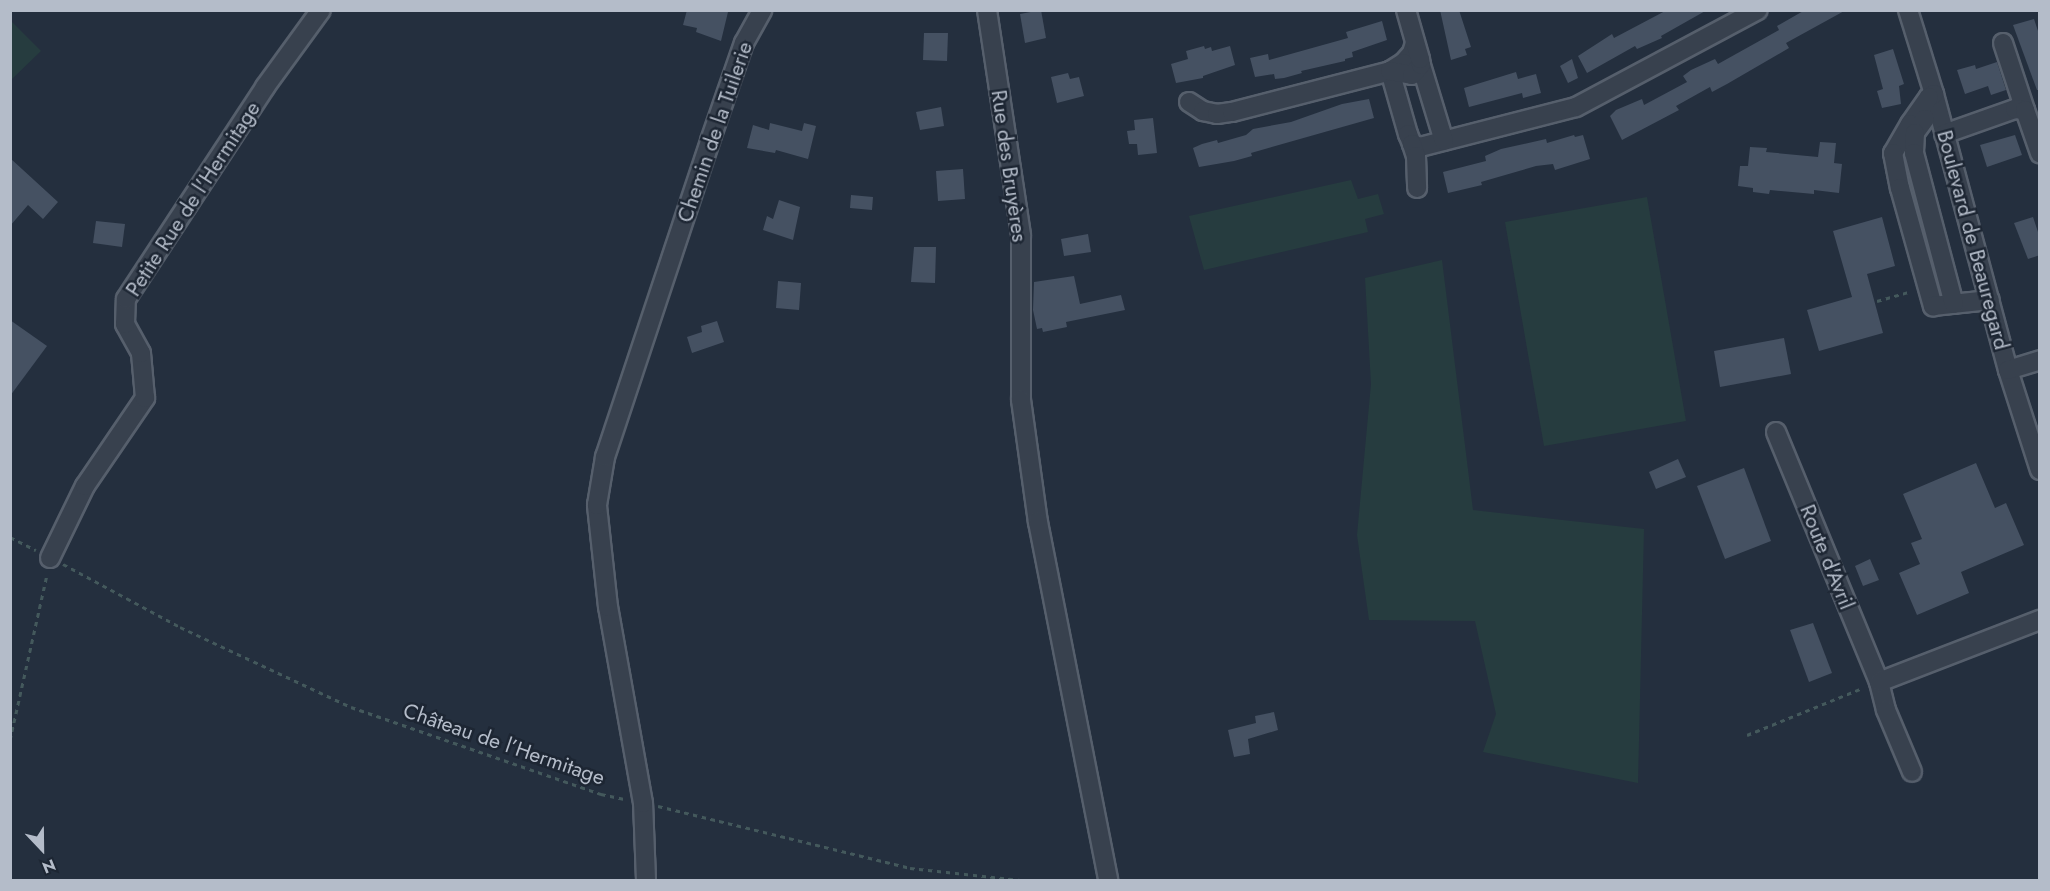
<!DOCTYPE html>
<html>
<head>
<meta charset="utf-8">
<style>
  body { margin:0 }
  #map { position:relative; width:2050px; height:891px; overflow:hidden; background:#242f3e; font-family:Jost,sans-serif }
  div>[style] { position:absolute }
  .green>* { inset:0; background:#263c3f }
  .building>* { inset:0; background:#455162 }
  .path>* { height:3px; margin-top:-1.5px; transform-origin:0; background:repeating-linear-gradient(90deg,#44595c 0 4.5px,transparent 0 9px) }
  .roads { filter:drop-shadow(2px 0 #565f6c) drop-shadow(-2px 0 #565f6c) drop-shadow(0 2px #565f6c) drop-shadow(0 -2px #565f6c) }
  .minor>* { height:18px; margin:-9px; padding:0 9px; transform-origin:9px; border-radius:9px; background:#38414e }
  span { translate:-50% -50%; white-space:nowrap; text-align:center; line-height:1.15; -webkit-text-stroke:5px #1d2633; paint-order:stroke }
  .street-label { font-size:21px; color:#b4bcc9 }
  .frame { position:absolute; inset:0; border:12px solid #b4bcc9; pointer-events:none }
  .north { position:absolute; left:12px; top:819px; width:60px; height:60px; -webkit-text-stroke:4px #1d2633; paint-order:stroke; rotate:158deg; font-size:16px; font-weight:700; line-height:24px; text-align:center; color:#b4bcc9 }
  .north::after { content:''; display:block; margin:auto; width:21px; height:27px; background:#b4bcc9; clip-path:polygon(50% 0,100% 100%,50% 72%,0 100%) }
</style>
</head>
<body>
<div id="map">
  <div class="green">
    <i style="clip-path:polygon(11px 21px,41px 51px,11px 80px)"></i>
    <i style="clip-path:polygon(1351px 180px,1358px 199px,1378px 194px,1384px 214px,1365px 219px,1368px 232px,1204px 270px,1189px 216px)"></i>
    <i style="clip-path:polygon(1647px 197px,1686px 421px,1544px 446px,1505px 222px)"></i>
    <i style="clip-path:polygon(1442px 260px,1473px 510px,1644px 529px,1638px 783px,1483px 752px,1496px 714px,1475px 621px,1369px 620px,1357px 535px,1371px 384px,1365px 278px)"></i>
  </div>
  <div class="building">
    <i style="clip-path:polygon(687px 10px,728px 12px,721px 41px,696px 32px,697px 28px,683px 25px)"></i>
    <i style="clip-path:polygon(1041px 10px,1046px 38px,1025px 43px,1020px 14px)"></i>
    <i style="clip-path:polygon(1440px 10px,1459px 10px,1471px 47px,1465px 49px,1467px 55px,1451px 60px)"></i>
    <i style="clip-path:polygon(1667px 10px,1707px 10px,1661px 36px,1662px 38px,1637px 49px,1635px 46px,1587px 73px,1578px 56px,1612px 34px,1614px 38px)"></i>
    <i style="clip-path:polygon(1805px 10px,1846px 10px,1786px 43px,1789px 48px,1727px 84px,1712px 92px,1710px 87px,1676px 106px,1679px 110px,1622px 140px,1610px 116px,1616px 110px,1642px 99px,1644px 105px,1687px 82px,1683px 76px,1691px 70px,1715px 59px,1718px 64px,1779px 30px,1777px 26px)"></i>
    <i style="clip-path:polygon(2034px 19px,2040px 37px,2040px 90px,2037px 90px,2013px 25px)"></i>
    <i style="clip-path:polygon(1382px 21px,1387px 40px,1352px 52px,1353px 57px,1345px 59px,1345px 61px,1301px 71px,1302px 73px,1284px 78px,1275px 79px,1274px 74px,1255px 77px,1250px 58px,1268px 54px,1269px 60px,1348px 38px,1346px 32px)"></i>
    <i style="clip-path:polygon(924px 33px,948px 33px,947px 61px,923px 60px)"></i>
    <i style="clip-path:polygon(1204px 46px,1205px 49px,1211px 47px,1212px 51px,1230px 46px,1235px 65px,1203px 76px,1203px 78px,1176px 83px,1171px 64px,1188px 59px,1186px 51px)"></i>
    <i style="clip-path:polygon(1893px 49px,1904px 84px,1899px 86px,1901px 104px,1882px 108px,1877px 91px,1883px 89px,1874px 55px)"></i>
    <i style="clip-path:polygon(1572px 59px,1578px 78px,1568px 83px,1560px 66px)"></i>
    <i style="clip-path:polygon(1997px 62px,2006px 90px,1991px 95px,1988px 86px,1965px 94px,1957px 70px,1975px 65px,1976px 69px)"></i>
    <i style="clip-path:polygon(1516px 72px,1518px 79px,1536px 74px,1541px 93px,1523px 98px,1522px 93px,1469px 107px,1464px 88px)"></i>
    <i style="clip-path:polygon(1068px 73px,1070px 79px,1079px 77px,1084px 96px,1057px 103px,1051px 77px)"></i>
    <i style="clip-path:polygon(1369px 99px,1374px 118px,1251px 153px,1252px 156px,1234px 161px,1199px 167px,1193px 148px,1202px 144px,1217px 140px,1218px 143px,1246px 135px,1253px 129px,1291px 122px,1342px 104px)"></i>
    <i style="clip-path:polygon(941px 107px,944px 126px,920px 130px,916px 112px)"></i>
    <i style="clip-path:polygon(1153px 118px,1157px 153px,1138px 155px,1137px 144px,1129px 144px,1127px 131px,1135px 130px,1134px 120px)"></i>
    <i style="clip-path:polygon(770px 123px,802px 131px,804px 123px,816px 126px,808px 159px,776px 150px,775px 153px,747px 148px,753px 125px,769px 130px)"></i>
    <i style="clip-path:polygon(1574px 135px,1575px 137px,1583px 135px,1590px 159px,1555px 170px,1553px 164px,1536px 166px,1481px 182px,1482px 185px,1448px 193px,1443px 172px,1486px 161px,1485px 156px,1501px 149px,1546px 139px,1547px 143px)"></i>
    <i style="clip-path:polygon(2015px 135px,2022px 155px,1987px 167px,1980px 145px)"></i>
    <i style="clip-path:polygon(1820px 142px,1836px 143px,1834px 163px,1842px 164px,1839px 193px,1814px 190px,1814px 194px,1770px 190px,1769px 194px,1753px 192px,1753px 188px,1738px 186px,1740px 166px,1748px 166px,1750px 147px,1767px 148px,1766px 152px,1818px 157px)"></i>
    <i style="clip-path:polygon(10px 158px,58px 202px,43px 219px,28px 205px,10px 226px)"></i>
    <i style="clip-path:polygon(963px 169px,965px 199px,938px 201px,936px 171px)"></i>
    <i style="clip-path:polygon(851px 195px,873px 197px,872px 210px,850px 208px)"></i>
    <i style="clip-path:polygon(779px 200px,800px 207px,793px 240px,763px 230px,767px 216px,773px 219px)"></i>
    <i style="clip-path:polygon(1882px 217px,1895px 266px,1867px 274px,1883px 333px,1819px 351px,1807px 310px,1852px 297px,1833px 231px)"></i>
    <i style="clip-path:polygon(2033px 217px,2040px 238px,2040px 255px,2028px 259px,2014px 223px)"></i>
    <i style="clip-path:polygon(96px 221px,125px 224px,122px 247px,93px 243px)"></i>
    <i style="clip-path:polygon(1088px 234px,1091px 252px,1064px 256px,1061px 239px)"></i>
    <i style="clip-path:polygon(914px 247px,936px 247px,935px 283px,911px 282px)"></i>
    <i style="clip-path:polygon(1074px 276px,1080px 304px,1121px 295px,1125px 310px,1066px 322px,1067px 327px,1043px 332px,1042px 328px,1037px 329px,1033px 310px,1034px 282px)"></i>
    <i style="clip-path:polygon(778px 281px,801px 283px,799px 310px,776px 308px)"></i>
    <i style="clip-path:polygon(10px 320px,47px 346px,10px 396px)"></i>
    <i style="clip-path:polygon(717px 321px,724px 342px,692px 353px,687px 337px,702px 332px,701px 326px)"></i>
    <i style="clip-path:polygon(1784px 338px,1791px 374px,1720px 387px,1714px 351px)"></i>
    <i style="clip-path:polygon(1678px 459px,1686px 477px,1656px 489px,1649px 472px)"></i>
    <i style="clip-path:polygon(1976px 463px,1995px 508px,2006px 503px,2024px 545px,1961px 572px,1969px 593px,1917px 615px,1899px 573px,1920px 564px,1911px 543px,1922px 539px,1903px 494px)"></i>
    <i style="clip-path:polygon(1744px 468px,1771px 541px,1725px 559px,1697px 486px)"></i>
    <i style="clip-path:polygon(1870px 559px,1879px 580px,1863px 586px,1855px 566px)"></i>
    <i style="clip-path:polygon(1813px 623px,1832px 673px,1809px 682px,1790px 630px)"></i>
    <i style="clip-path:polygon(1274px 712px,1278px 730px,1248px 739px,1250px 754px,1234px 757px,1228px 730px,1256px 723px,1255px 716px)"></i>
  </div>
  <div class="path">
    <i style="left:1877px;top:301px;width:35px;rotate:-16deg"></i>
    <i style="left:10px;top:537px;width:29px;rotate:27deg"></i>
    <i style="left:63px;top:564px;width:133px;rotate:28.3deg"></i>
    <i style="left:180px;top:627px;width:189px;rotate:25.1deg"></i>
    <i style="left:351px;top:707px;width:265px;rotate:19.2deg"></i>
    <i style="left:601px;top:794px;width:25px;rotate:12deg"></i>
    <i style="left:1747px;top:735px;width:125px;rotate:-22.1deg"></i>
    <i style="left:10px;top:740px;width:170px;rotate:-77.4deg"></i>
    <i style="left:658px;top:806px;width:260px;rotate:13.8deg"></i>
    <i style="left:910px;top:868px;width:111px;rotate:6.2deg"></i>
  </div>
  <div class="roads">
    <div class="minor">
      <i style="left:987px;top:10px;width:229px;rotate:81.4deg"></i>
      <i style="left:1021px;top:236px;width:164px;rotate:90deg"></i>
      <i style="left:1021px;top:400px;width:123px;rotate:82.1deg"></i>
      <i style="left:1038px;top:522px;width:365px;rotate:78.9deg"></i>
      <i style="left:1908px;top:10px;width:88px;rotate:72.8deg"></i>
      <i style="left:1934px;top:94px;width:286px;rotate:75deg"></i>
      <i style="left:2008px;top:370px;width:105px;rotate:72.3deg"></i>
      <i style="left:1415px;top:43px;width:10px;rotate:107deg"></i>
      <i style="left:1412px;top:53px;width:13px;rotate:132deg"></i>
      <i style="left:1403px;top:63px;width:15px;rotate:148deg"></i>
      <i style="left:1390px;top:71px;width:66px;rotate:74.1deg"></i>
      <i style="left:1408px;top:134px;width:11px;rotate:68deg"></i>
      <i style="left:1412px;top:144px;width:9px;rotate:21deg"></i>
      <i style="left:1420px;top:147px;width:161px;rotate:-14.4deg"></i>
      <i style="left:1576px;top:107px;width:206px;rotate:-28.1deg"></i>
      <i style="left:2003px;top:43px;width:71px;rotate:71.8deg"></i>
      <i style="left:1421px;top:65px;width:79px;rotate:73.2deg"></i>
      <i style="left:1934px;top:94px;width:6px;rotate:149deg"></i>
      <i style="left:1929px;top:97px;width:33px;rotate:125deg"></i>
      <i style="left:1910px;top:124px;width:34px;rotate:120deg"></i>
      <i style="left:1893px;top:153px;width:36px;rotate:79deg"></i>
      <i style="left:1900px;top:188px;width:123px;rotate:74.4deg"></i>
      <i style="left:1933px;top:306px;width:57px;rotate:-6deg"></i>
      <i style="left:1189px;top:102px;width:17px;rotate:33deg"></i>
      <i style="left:1203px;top:111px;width:14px;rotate:12deg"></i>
      <i style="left:1217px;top:114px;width:15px;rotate:-8deg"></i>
      <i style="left:1232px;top:112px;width:163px;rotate:-14.5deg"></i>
      <i style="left:1390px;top:71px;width:22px;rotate:10deg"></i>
      <i style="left:1412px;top:75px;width:13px;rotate:-48deg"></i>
      <i style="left:1421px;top:65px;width:6px;rotate:-99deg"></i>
      <i style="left:1420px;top:59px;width:51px;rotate:-105.9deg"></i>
      <i style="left:1925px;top:119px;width:17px;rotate:126deg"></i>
      <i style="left:1915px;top:133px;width:20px;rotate:93deg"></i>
      <i style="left:1914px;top:153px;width:156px;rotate:75.2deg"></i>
      <i style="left:1944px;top:134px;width:75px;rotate:-19.4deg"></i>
      <i style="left:2015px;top:109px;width:10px;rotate:6deg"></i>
      <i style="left:2025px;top:110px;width:46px;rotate:70.8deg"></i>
      <i style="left:1412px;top:144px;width:13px;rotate:72deg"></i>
      <i style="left:1416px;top:156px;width:32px;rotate:88deg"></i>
      <i style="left:2008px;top:370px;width:34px;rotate:-17deg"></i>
      <i style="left:1776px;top:432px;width:270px;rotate:67.6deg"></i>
      <i style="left:1879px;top:682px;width:29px;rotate:76deg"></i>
      <i style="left:1886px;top:710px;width:67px;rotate:67.2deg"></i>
      <i style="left:50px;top:558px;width:80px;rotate:-64.1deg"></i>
      <i style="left:85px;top:486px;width:107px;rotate:-55.7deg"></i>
      <i style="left:145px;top:398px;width:45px;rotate:-95.1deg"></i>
      <i style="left:141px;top:353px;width:33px;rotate:-119deg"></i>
      <i style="left:125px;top:324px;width:25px;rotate:-88deg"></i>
      <i style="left:126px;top:299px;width:254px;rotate:-56.7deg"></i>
      <i style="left:265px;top:87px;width:95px;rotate:-54deg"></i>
      <i style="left:1879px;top:682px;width:173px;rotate:-21.1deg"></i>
      <i style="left:646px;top:880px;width:77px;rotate:-92.2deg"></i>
      <i style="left:643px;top:803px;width:199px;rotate:-100.1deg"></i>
      <i style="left:608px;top:607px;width:103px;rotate:-96.2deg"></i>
      <i style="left:597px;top:505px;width:49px;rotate:-80.5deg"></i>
      <i style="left:605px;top:457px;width:333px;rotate:-71.6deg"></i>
      <i style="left:710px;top:141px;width:104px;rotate:-70.9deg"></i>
      <i style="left:744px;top:43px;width:38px;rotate:-61deg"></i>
    </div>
  </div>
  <div class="street-label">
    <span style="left:715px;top:132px;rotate:-71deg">Chemin de la Tuilerie</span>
    <span style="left:1009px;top:166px;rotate:82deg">Rue des Bruyères</span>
    <span style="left:193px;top:199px;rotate:-57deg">Petite Rue de l'Hermitage</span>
    <span style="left:1973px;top:240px;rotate:75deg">Boulevard de Beauregard</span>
    <span style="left:1827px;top:557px;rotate:68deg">Route d'Avril</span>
    <span style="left:504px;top:744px;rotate:19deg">Château de l’Hermitage</span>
  </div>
  <div class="frame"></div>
  <div class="north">N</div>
</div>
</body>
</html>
